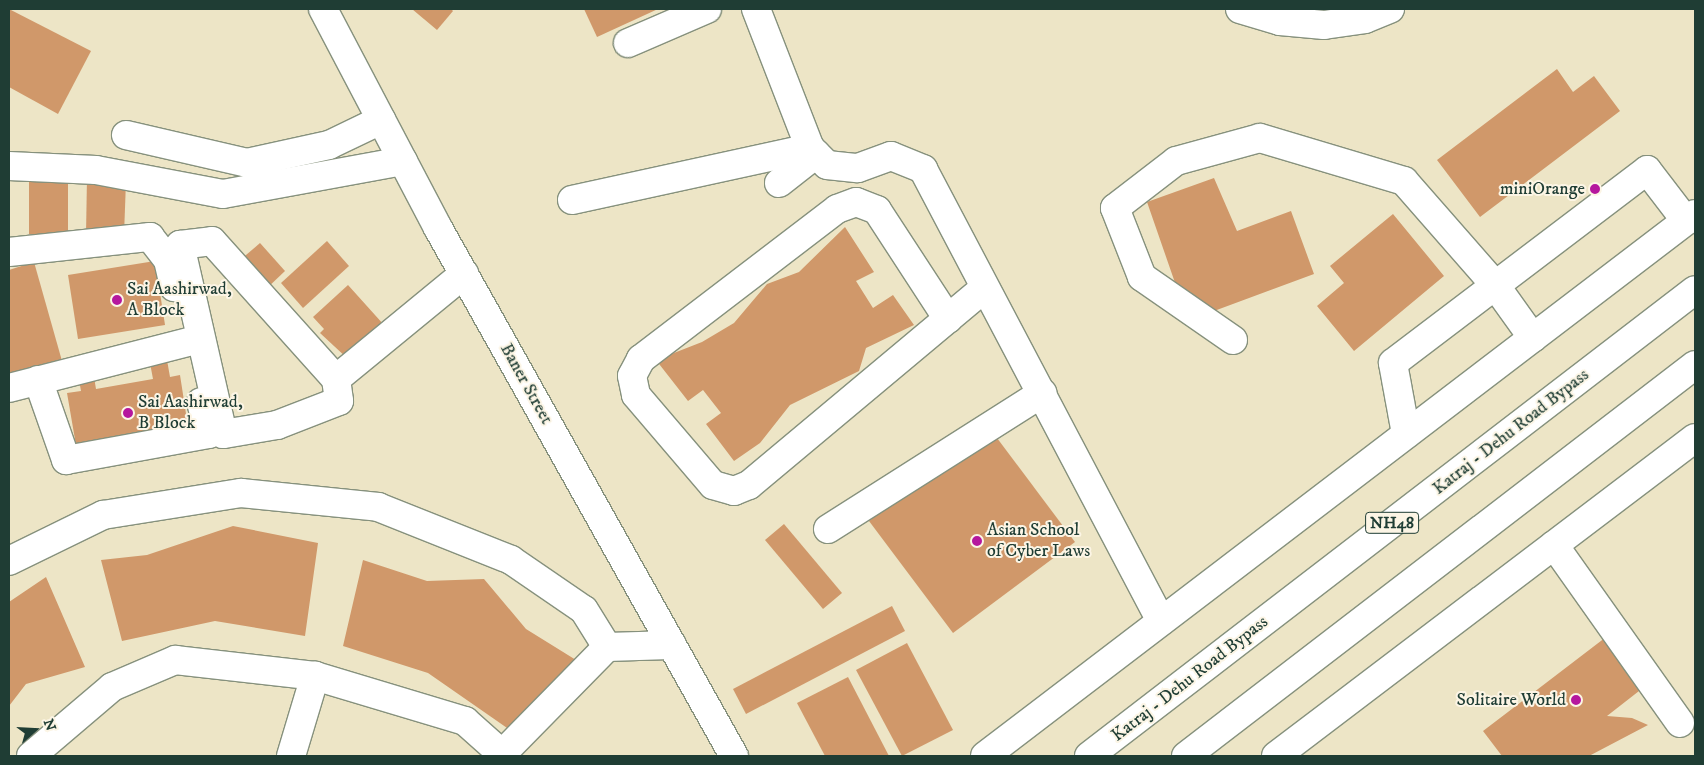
<!DOCTYPE html>
<html>
<head>
<meta charset="utf-8">
<style>
  body { margin:0 }
  #map { position:relative; width:1704px; height:765px; overflow:hidden; background:#ede5c6; font-family:"IM FELL DW Pica",serif }
  div>[style] { position:absolute }
  .building>* { inset:0; background:#d0986a }
  .roads { filter:drop-shadow(1px 0 #86917d) drop-shadow(-1px 0 #86917d) drop-shadow(0 1px #86917d) drop-shadow(0 -1px #86917d) }
  .minor>* { height:28px; margin:-14px; padding:0 14px; transform-origin:14px; border-radius:14px; background:#fff }
  .highway>* { height:28px; margin:-14px; padding:0 14px; transform-origin:14px; border-radius:14px; background:#fff }
  .dots>* { width:14px; height:14px; translate:-50% -50%; box-sizing:border-box; border:2px solid #fcf5e5; border-radius:50% }
  span { translate:-50% -50%; white-space:nowrap; text-align:center; line-height:1.15; -webkit-text-stroke:4px #fcf5e5; paint-order:stroke }
  .shield-label span { padding:1px 4px; background:#fcf5e5; border:1px solid; border-radius:4px; -webkit-text-stroke-width:0 }
  .shield-label { font-size:16px; color:#1f3d34; font-weight:700 }
  .poi-label { font-size:18px; color:#1f3d34 }
  .right { translate:-100% -50%; text-align:right }
  .left { translate:0 -50%; text-align:left }
  .street-label { font-size:18px; color:#1f3d34 }
  .frame { position:absolute; inset:0; border:10px solid #1f3d34; pointer-events:none }
  .north { position:absolute; left:10px; top:705px; width:50px; height:50px; -webkit-text-stroke:4px #fcf5e5; paint-order:stroke; rotate:71deg; font-size:14px; font-weight:700; line-height:20px; text-align:center; color:#1f3d34 }
  .north::after { content:''; display:block; margin:auto; width:18px; height:22px; background:#1f3d34; clip-path:polygon(50% 0,100% 100%,50% 72%,0 100%) }
</style>
</head>
<body>
<div id="map">
  <div class="building">
    <i style="clip-path:polygon(9px 9px,91px 51px,58px 114px,9px 87px)"></i>
    <i style="clip-path:polygon(412px 9px,451px 9px,453px 11px,437px 30px)"></i>
    <i style="clip-path:polygon(584px 9px,658px 9px,597px 37px)"></i>
    <i style="clip-path:polygon(1557px 69px,1573px 92px,1594px 76px,1620px 111px,1480px 217px,1437px 160px)"></i>
    <i style="clip-path:polygon(87px 177px,126px 181px,124px 235px,86px 235px)"></i>
    <i style="clip-path:polygon(1214px 178px,1237px 231px,1291px 211px,1314px 274px,1214px 311px,1181px 300px,1147px 202px)"></i>
    <i style="clip-path:polygon(29px 179px,68px 179px,68px 234px,29px 234px)"></i>
    <i style="clip-path:polygon(1393px 214px,1444px 276px,1354px 351px,1317px 306px,1344px 283px,1330px 266px)"></i>
    <i style="clip-path:polygon(845px 227px,874px 272px,856px 281px,873px 308px,893px 295px,914px 325px,866px 348px,859px 371px,790px 405px,760px 443px,734px 461px,706px 424px,721px 413px,703px 390px,688px 401px,656px 360px,702px 342px,734px 323px,767px 284px,799px 272px)"></i>
    <i style="clip-path:polygon(327px 241px,349px 266px,303px 308px,281px 283px)"></i>
    <i style="clip-path:polygon(260px 243px,285px 271px,265px 290px,239px 261px)"></i>
    <i style="clip-path:polygon(155px 261px,165px 325px,78px 339px,68px 275px)"></i>
    <i style="clip-path:polygon(34px 262px,62px 361px,9px 376px,9px 270px)"></i>
    <i style="clip-path:polygon(348px 285px,384px 325px,348px 359px,320px 333px,324px 329px,313px 317px)"></i>
    <i style="clip-path:polygon(167px 360px,170px 377px,180px 375px,189px 433px,77px 451px,67px 393px,81px 391px,79px 380px,94px 377px,96px 389px,153px 379px,150px 363px)"></i>
    <i style="clip-path:polygon(991px 430px,1075px 542px,953px 633px,869px 521px)"></i>
    <i style="clip-path:polygon(784px 524px,842px 593px,823px 609px,765px 540px)"></i>
    <i style="clip-path:polygon(233px 526px,318px 543px,305px 636px,215px 621px,122px 641px,101px 560px,147px 555px)"></i>
    <i style="clip-path:polygon(363px 560px,427px 581px,484px 579px,526px 629px,576px 660px,510px 730px,428px 673px,343px 646px)"></i>
    <i style="clip-path:polygon(46px 577px,85px 667px,26px 684px,9px 706px,9px 602px)"></i>
    <i style="clip-path:polygon(892px 606px,905px 631px,746px 714px,733px 689px)"></i>
    <i style="clip-path:polygon(1610px 634px,1648px 684px,1607px 716px,1632px 718px,1648px 725px,1589px 756px,1502px 756px,1483px 731px)"></i>
    <i style="clip-path:polygon(907px 643px,953px 730px,902px 756px,856px 670px)"></i>
    <i style="clip-path:polygon(848px 677px,889px 756px,825px 756px,797px 703px)"></i>
  </div>
  <div class="roads">
    <div class="minor">
      <i style="left:323px;top:9px;width:247px;rotate:62.3deg"></i>
      <i style="left:438px;top:228px;width:605px;rotate:60.72deg"></i>
      <i style="left:756px;top:9px;width:149px;rotate:68.8deg"></i>
      <i style="left:810px;top:148px;width:24px;rotate:45deg"></i>
      <i style="left:827px;top:165px;width:31px;rotate:6deg"></i>
      <i style="left:858px;top:168px;width:35px;rotate:-20deg"></i>
      <i style="left:891px;top:156px;width:35px;rotate:22deg"></i>
      <i style="left:923px;top:169px;width:511px;rotate:62.23deg"></i>
      <i style="left:1240px;top:9px;width:42px;rotate:16.7deg"></i>
      <i style="left:1280px;top:21px;width:44px;rotate:5.2deg"></i>
      <i style="left:1324px;top:25px;width:41px;rotate:-8.3deg"></i>
      <i style="left:1365px;top:19px;width:27px;rotate:-22deg"></i>
      <i style="left:628px;top:43px;width:86px;rotate:-23.3deg"></i>
      <i style="left:126px;top:135px;width:124px;rotate:13deg"></i>
      <i style="left:247px;top:163px;width:84px;rotate:-12.4deg"></i>
      <i style="left:329px;top:145px;width:58px;rotate:-25.7deg"></i>
      <i style="left:9px;top:166px;width:87px;rotate:2.6deg"></i>
      <i style="left:96px;top:170px;width:129px;rotate:10.7deg"></i>
      <i style="left:223px;top:194px;width:183px;rotate:-10.4deg"></i>
      <i style="left:779px;top:183px;width:47px;rotate:-38.1deg"></i>
      <i style="left:572px;top:200px;width:244px;rotate:-12.3deg"></i>
      <i style="left:9px;top:252px;width:142px;rotate:-6.1deg"></i>
      <i style="left:150px;top:237px;width:29px;rotate:52deg"></i>
      <i style="left:168px;top:260px;width:28px;rotate:77deg"></i>
      <i style="left:948px;top:319px;width:130px;rotate:-123.1deg"></i>
      <i style="left:877px;top:210px;width:22px;rotate:-159deg"></i>
      <i style="left:856px;top:202px;width:20px;rotate:160deg"></i>
      <i style="left:837px;top:209px;width:247px;rotate:142.6deg"></i>
      <i style="left:641px;top:359px;width:19px;rotate:118deg"></i>
      <i style="left:632px;top:376px;width:19px;rotate:78deg"></i>
      <i style="left:636px;top:395px;width:118px;rotate:49.5deg"></i>
      <i style="left:713px;top:485px;width:22px;rotate:16deg"></i>
      <i style="left:734px;top:491px;width:16px;rotate:-22deg"></i>
      <i style="left:749px;top:485px;width:307px;rotate:-39.9deg"></i>
      <i style="left:1233px;top:340px;width:111px;rotate:-145.3deg"></i>
      <i style="left:1142px;top:277px;width:74px;rotate:-111.4deg"></i>
      <i style="left:1115px;top:208px;width:77px;rotate:-37.6deg"></i>
      <i style="left:1176px;top:161px;width:87px;rotate:-15.3deg"></i>
      <i style="left:1260px;top:138px;width:150px;rotate:16.6deg"></i>
      <i style="left:1404px;top:181px;width:138px;rotate:48.8deg"></i>
      <i style="left:1495px;top:285px;width:65px;rotate:54.4deg"></i>
      <i style="left:336px;top:379px;width:22px;rotate:82deg"></i>
      <i style="left:339px;top:401px;width:66px;rotate:158.8deg"></i>
      <i style="left:277px;top:425px;width:55px;rotate:170.5deg"></i>
      <i style="left:223px;top:434px;width:194px;rotate:-102.8deg"></i>
      <i style="left:180px;top:245px;width:32px;rotate:-7deg"></i>
      <i style="left:212px;top:241px;width:186px;rotate:48.1deg"></i>
      <i style="left:336px;top:379px;width:166px;rotate:-39.4deg"></i>
      <i style="left:38px;top:380px;width:85px;rotate:70.7deg"></i>
      <i style="left:66px;top:460px;width:145px;rotate:-10.3deg"></i>
      <i style="left:209px;top:434px;width:33px;rotate:-104deg"></i>
      <i style="left:9px;top:388px;width:185px;rotate:-14.4deg"></i>
      <i style="left:1406px;top:434px;width:72px;rotate:-100.4deg"></i>
      <i style="left:1393px;top:363px;width:319px;rotate:-37.2deg"></i>
      <i style="left:1647px;top:170px;width:64px;rotate:52.6deg"></i>
      <i style="left:828px;top:529px;width:254px;rotate:-32.4deg"></i>
      <i style="left:1554px;top:545px;width:218px;rotate:54.7deg"></i>
      <i style="left:9px;top:561px;width:105px;rotate:-26.1deg"></i>
      <i style="left:103px;top:515px;width:140px;rotate:-9.1deg"></i>
      <i style="left:241px;top:493px;width:138px;rotate:5.8deg"></i>
      <i style="left:378px;top:507px;width:143px;rotate:21.7deg"></i>
      <i style="left:511px;top:560px;width:88px;rotate:34.4deg"></i>
      <i style="left:584px;top:610px;width:44px;rotate:58.1deg"></i>
      <i style="left:31px;top:756px;width:106px;rotate:-40.4deg"></i>
      <i style="left:112px;top:687px;width:69px;rotate:-23.2deg"></i>
      <i style="left:175px;top:660px;width:141px;rotate:6.5deg"></i>
      <i style="left:291px;top:756px;width:84px;rotate:-73.3deg"></i>
      <i style="left:315px;top:676px;width:157px;rotate:16.7deg"></i>
      <i style="left:465px;top:721px;width:50px;rotate:41.7deg"></i>
      <i style="left:502px;top:754px;width:150px;rotate:-45.5deg"></i>
      <i style="left:607px;top:647px;width:65px;rotate:-1.8deg"></i>
      <i style="left:985px;top:756px;width:893px;rotate:-37.36deg"></i>
      <i style="left:1276px;top:756px;width:526px;rotate:-37.2deg"></i>
    </div>
    <div class="highway">
      <i style="left:1089px;top:756px;width:764px;rotate:-37.56deg"></i>
      <i style="left:1186px;top:756px;width:642px;rotate:-37.53deg"></i>
    </div>
  </div>
  <div class="dots">
    <i style="left:1595px;top:189px;background:#b5179e"></i>
    <i style="left:117px;top:300px;background:#b5179e"></i>
    <i style="left:128px;top:413px;background:#b5179e"></i>
    <i style="left:977px;top:541px;background:#b5179e"></i>
    <i style="left:1576px;top:700px;background:#b5179e"></i>
  </div>
  <div class="shield-label">
    <span style="left:1392px;top:523px">NH48</span>
  </div>
  <div class="poi-label">
    <span class="right" style="left:1585px;top:189px">miniOrange</span>
    <span class="left" style="left:127px;top:300px">Sai Aashirwad,<br>A Block</span>
    <span class="left" style="left:138px;top:413px">Sai Aashirwad,<br>B Block</span>
    <span class="left" style="left:987px;top:541px">Asian School<br>of Cyber Laws</span>
    <span class="right" style="left:1566px;top:700px">Solitaire World</span>
  </div>
  <div class="street-label">
    <span style="left:526px;top:384px;rotate:61deg">Baner Street</span>
    <span style="left:1511px;top:432px;rotate:-38deg">Katraj - Dehu Road Bypass</span>
    <span style="left:1190px;top:679px;rotate:-38deg">Katraj - Dehu Road Bypass</span>
  </div>
  <div class="frame"></div>
  <div class="north">N</div>
</div>
</body>
</html>
